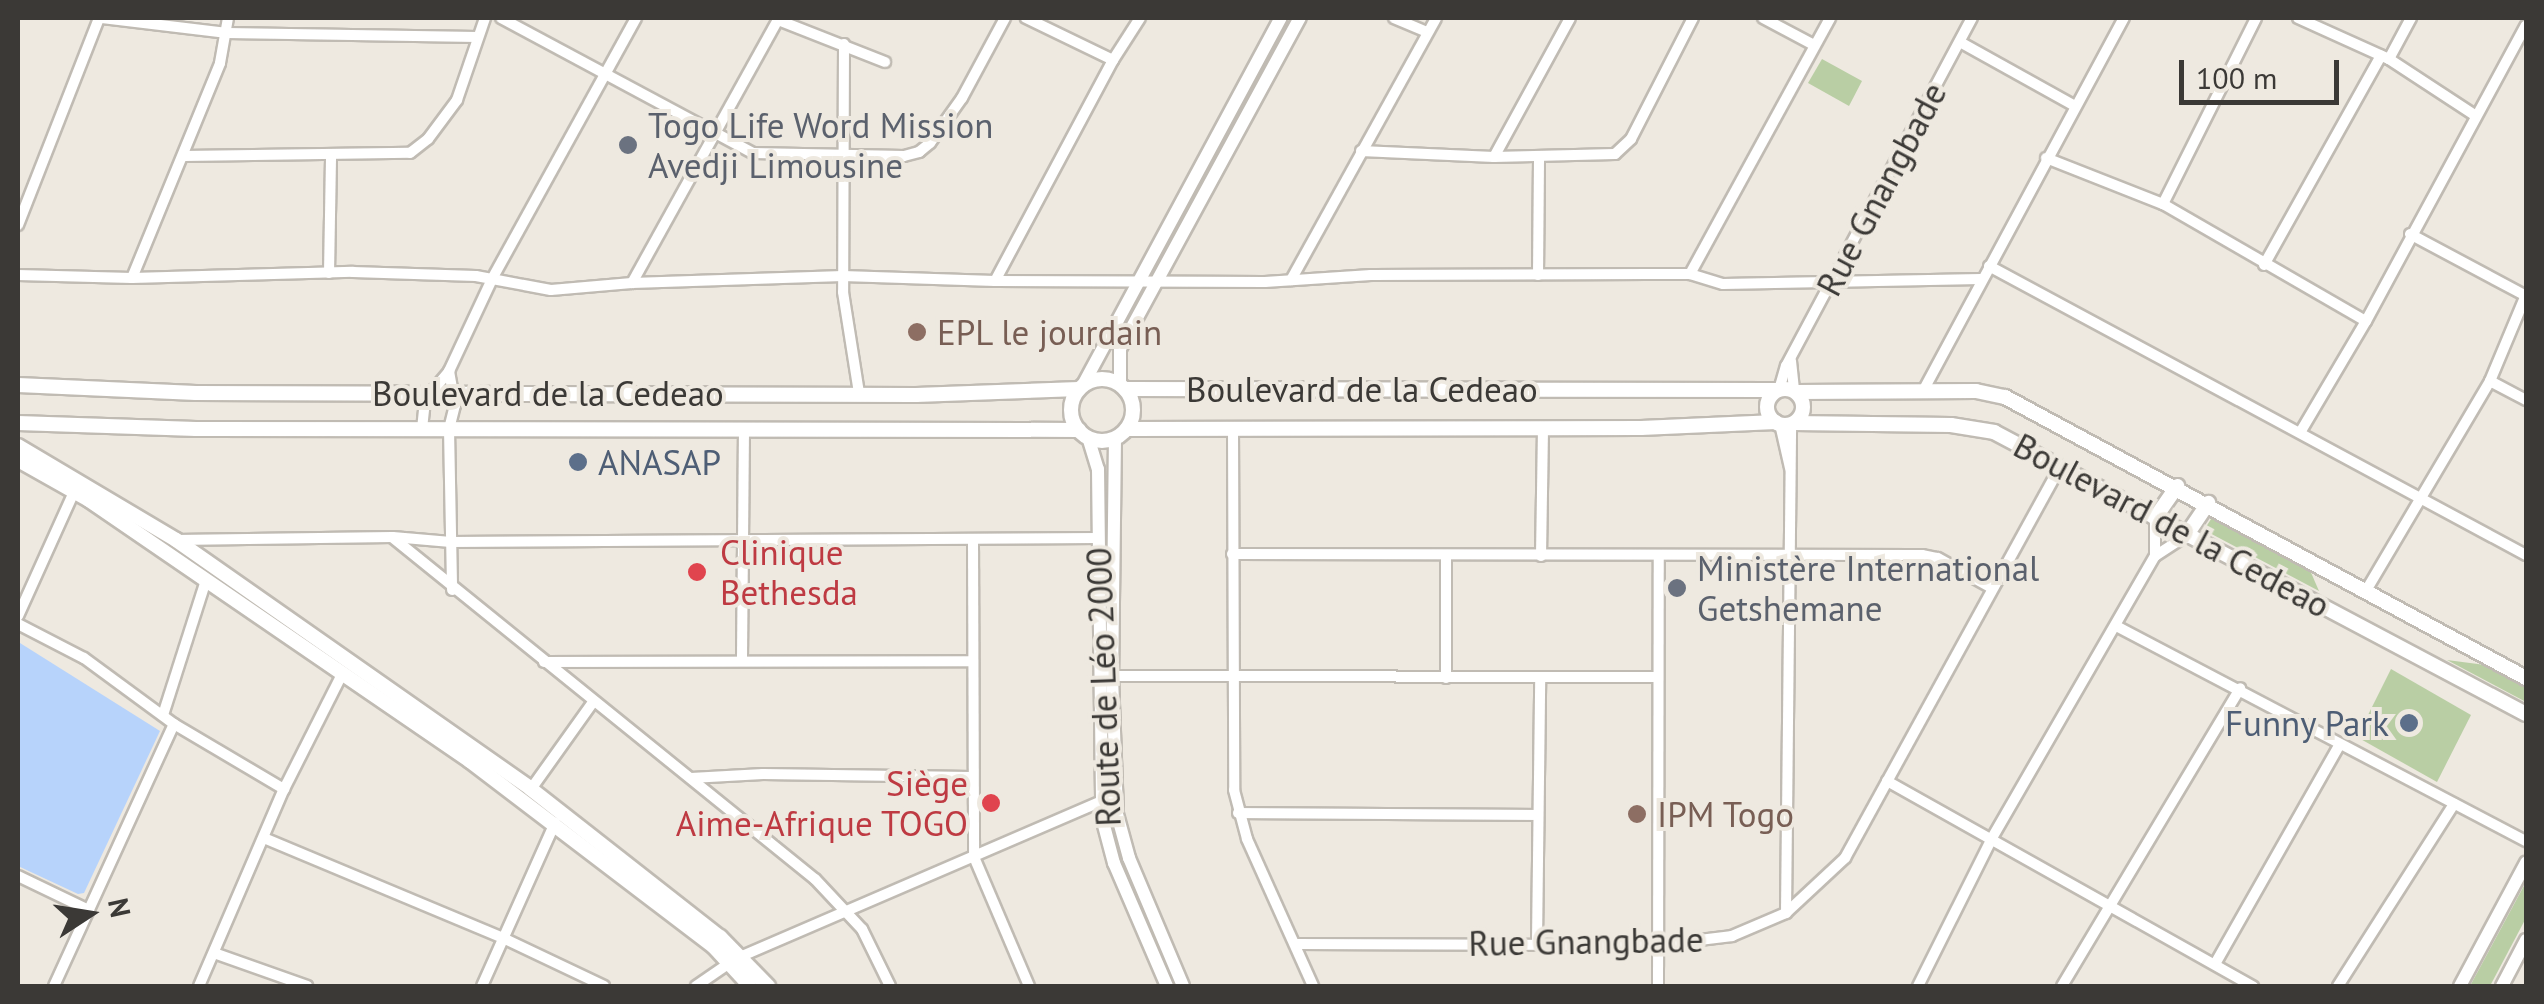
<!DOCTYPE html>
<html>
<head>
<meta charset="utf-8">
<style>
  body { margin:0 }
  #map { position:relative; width:2544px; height:1004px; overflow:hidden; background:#eee9e0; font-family:"PT Sans",sans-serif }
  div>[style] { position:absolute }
  .green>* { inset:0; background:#b9cea4 }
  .water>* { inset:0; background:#b7d3fb }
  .roads { filter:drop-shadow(2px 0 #c0bbb3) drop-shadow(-2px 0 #c0bbb3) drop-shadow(0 2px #c0bbb3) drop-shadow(0 -2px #c0bbb3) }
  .minor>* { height:10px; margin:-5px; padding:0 5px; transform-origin:5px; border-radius:5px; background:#fff }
  .tertiary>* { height:12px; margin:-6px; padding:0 6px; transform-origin:6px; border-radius:6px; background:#fff }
  .secondary>* { height:14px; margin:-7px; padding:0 7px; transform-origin:7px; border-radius:7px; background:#fff }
  .secondary>.ring { margin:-7px; padding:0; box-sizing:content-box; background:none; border:14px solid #fff; border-radius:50% }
  .dots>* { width:28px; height:28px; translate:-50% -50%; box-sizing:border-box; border:5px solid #eee9e0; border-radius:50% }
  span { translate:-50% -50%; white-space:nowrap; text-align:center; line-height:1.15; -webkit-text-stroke:8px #eee9e0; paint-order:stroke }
  .worship-label { font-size:35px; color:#5b616d }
  .left { translate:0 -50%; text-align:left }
  .street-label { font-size:35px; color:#3b3936 }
  .education-label { font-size:35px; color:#785e54 }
  .service-label { font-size:35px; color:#4e5e75 }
  .right { translate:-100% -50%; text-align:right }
  .health-label { font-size:35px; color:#be3a42 }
  .frame { position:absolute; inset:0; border:20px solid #3b3936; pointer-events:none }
  .north { position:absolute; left:40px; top:864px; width:100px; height:100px; -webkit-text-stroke:8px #eee9e0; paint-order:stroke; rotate:78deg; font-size:28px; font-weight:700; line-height:40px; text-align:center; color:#3b3936 }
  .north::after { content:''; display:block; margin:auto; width:35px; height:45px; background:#3b3936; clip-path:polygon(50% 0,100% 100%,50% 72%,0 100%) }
  .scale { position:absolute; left:2179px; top:60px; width:160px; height:45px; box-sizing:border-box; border:5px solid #3b3936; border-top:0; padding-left:12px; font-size:30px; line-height:35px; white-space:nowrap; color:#3b3936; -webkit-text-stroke:8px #eee9e0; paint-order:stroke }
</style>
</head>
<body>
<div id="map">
  <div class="green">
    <i style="clip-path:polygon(1822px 59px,1862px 81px,1849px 106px,1808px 83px)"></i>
    <i style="clip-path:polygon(2213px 516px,2309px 568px,2319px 591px,2204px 530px)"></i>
    <i style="clip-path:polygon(2447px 660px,2493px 666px,2526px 683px,2526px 702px)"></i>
    <i style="clip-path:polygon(2391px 669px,2471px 715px,2437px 782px,2357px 737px)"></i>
    <i style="clip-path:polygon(2526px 882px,2526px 918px,2490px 986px,2470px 986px)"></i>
  </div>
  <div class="water">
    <i style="clip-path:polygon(20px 643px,160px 731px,84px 893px,78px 894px,18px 866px)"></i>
  </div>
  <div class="roads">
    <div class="minor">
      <i style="left:102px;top:18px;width:126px;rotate:6.8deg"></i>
      <i style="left:227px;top:33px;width:250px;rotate:0.9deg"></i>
      <i style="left:501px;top:18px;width:286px;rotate:28.2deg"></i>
      <i style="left:753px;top:153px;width:151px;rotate:1.1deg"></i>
      <i style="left:904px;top:156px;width:16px;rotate:-15deg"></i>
      <i style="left:919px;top:152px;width:14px;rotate:-39deg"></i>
      <i style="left:930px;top:143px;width:55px;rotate:-54.6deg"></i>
      <i style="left:962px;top:98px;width:91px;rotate:-61.7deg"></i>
      <i style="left:1394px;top:18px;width:36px;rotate:23deg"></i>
      <i style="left:1763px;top:18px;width:58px;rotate:27.9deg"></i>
      <i style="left:2298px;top:18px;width:100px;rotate:24.3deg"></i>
      <i style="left:2389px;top:59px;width:104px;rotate:33.2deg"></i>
      <i style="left:778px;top:20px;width:115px;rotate:21.4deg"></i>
      <i style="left:1960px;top:42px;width:132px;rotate:29.1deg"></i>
      <i style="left:844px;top:44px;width:248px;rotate:90.2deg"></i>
      <i style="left:843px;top:292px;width:102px;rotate:81deg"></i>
      <i style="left:2389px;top:59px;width:47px;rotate:-61.8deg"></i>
      <i style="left:1113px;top:60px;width:50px;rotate:-57.3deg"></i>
      <i style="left:1361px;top:151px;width:133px;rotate:2.6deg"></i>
      <i style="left:1494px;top:157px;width:121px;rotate:-1.4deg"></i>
      <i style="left:1615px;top:154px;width:22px;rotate:-43deg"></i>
      <i style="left:1631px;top:139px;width:136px;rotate:-62.9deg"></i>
      <i style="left:184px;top:156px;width:226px;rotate:-0.8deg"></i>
      <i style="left:410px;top:153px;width:23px;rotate:-38deg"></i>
      <i style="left:428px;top:139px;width:49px;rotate:-53.4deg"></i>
      <i style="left:457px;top:100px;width:87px;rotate:-71.1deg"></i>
      <i style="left:1494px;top:157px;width:158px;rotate:-61.3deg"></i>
      <i style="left:2046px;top:158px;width:126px;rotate:21.5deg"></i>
      <i style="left:2163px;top:204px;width:234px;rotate:30deg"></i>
      <i style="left:2163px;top:204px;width:208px;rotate:-63.4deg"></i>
      <i style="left:18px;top:225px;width:222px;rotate:-68.6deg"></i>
      <i style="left:2410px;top:234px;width:132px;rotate:28.1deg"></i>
      <i style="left:2264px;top:265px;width:240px;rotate:-60.8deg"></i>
      <i style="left:1989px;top:266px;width:610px;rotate:28.29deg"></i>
      <i style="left:329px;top:273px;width:118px;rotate:-89deg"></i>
      <i style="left:1690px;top:274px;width:292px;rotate:-61.3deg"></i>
      <i style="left:18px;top:275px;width:114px;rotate:1.5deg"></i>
      <i style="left:132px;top:278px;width:221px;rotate:-1.6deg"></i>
      <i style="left:353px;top:272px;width:123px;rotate:1.9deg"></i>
      <i style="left:476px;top:276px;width:76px;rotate:10.6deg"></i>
      <i style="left:551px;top:290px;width:81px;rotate:-4.9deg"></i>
      <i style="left:632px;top:283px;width:303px;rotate:-61deg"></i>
      <i style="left:1538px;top:275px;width:118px;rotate:-89.5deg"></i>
      <i style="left:132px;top:278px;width:232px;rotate:-67.7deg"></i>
      <i style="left:220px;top:63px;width:46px;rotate:-79.9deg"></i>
      <i style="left:1291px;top:280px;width:299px;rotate:-61deg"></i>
      <i style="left:995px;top:281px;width:270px;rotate:0.2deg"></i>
      <i style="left:1265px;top:282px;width:106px;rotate:-3.8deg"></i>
      <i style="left:1371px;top:275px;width:319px;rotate:-0.2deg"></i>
      <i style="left:1690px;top:274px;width:34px;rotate:17deg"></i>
      <i style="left:1723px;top:284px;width:258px;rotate:-1.1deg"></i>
      <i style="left:632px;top:283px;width:211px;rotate:-1.9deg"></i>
      <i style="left:843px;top:276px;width:152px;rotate:1.9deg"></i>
      <i style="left:995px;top:281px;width:251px;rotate:-61.9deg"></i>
      <i style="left:1113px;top:60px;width:97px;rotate:-154.2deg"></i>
      <i style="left:1791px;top:361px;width:30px;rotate:84deg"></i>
      <i style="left:449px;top:371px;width:35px;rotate:80deg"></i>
      <i style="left:455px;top:405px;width:25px;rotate:104deg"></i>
      <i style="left:449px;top:429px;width:161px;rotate:88.9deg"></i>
      <i style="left:2490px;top:381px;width:41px;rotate:27.8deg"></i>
      <i style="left:1779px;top:390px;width:25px;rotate:-74deg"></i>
      <i style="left:1786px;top:366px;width:395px;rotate:-61.9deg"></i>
      <i style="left:1923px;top:391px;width:424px;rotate:-61.7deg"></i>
      <i style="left:1780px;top:424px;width:45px;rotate:77.2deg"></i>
      <i style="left:1233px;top:428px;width:362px;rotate:89.8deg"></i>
      <i style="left:1234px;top:790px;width:51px;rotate:75.1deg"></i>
      <i style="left:1247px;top:839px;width:161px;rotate:65.8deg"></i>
      <i style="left:422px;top:429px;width:29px;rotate:-84deg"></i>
      <i style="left:425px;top:400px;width:38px;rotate:-50deg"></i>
      <i style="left:449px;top:371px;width:102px;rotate:-64.9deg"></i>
      <i style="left:492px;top:279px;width:298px;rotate:-61.1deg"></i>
      <i style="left:2301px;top:431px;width:128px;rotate:-59.4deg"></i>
      <i style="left:2366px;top:321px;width:336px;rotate:-61.6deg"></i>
      <i style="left:393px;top:537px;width:58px;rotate:4.9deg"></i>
      <i style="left:451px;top:542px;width:648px;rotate:-0.35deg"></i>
      <i style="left:176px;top:540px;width:216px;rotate:-0.8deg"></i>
      <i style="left:392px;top:537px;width:544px;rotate:38.96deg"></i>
      <i style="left:815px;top:879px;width:69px;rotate:46.8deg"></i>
      <i style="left:862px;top:929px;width:64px;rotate:63.8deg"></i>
      <i style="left:973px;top:541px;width:316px;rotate:89.8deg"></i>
      <i style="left:974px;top:857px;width:140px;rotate:66.9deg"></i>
      <i style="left:1232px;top:554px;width:690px;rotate:0.08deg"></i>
      <i style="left:1922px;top:555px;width:16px;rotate:11deg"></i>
      <i style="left:1938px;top:558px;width:60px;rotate:29.1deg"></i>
      <i style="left:1541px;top:556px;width:128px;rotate:-89.1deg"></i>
      <i style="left:2155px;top:556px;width:37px;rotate:-33deg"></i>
      <i style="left:2367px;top:589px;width:242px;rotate:-59.4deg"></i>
      <i style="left:2490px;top:381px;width:93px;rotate:-67.3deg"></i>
      <i style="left:18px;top:616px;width:136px;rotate:-65.7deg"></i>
      <i style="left:18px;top:624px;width:74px;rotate:27.3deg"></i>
      <i style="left:84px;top:658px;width:112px;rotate:36.3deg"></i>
      <i style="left:174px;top:724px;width:128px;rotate:30.6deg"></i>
      <i style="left:2118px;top:627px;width:461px;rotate:27.7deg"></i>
      <i style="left:742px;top:658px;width:229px;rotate:-89.5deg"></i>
      <i style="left:544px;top:662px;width:427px;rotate:-0.1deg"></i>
      <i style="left:1105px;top:676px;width:553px;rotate:0.1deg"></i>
      <i style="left:1446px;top:678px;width:122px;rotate:-90deg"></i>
      <i style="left:163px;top:715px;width:142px;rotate:-72.3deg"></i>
      <i style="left:691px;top:778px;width:72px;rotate:-3.2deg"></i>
      <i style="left:763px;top:774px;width:208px;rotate:0.8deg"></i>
      <i style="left:1887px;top:781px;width:420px;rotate:29.3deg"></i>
      <i style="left:531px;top:789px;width:107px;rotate:-54.5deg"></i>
      <i style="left:1238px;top:813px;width:298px;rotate:0.4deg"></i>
      <i style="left:264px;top:838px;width:259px;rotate:22.7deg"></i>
      <i style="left:503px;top:938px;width:112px;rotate:25.4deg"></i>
      <i style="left:18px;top:876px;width:79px;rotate:25.6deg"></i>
      <i style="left:1786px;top:913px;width:81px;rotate:-43deg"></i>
      <i style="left:1845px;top:858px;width:448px;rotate:-61.2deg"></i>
      <i style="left:1537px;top:942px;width:264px;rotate:-89.3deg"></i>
      <i style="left:1296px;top:944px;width:362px;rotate:0.2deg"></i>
      <i style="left:1658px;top:945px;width:75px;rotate:-6.9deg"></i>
      <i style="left:1732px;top:936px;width:59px;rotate:-23.1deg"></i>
      <i style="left:1786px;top:913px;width:489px;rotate:-89.4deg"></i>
      <i style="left:214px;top:953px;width:99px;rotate:19.5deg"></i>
      <i style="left:742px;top:956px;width:406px;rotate:-23.3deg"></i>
      <i style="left:2215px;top:964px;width:251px;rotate:-60.4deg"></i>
      <i style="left:54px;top:986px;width:288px;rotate:-65.4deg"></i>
      <i style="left:199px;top:986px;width:215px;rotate:-66.7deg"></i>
      <i style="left:284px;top:789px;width:129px;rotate:-63.2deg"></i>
      <i style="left:482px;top:986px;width:179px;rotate:-65.9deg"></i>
      <i style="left:696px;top:986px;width:42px;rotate:-34.4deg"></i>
      <i style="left:1658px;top:986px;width:429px;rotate:-89.9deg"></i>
      <i style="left:1918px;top:986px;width:165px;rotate:-63.4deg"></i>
      <i style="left:1992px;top:838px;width:326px;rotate:-60deg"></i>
      <i style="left:2155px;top:556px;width:38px;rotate:-90deg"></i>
      <i style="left:2062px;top:986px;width:347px;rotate:-59.1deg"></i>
      <i style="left:2338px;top:986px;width:216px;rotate:-57.5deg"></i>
    </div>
    <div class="tertiary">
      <i style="left:1120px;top:384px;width:35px;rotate:-90deg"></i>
      <i style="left:1120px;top:349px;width:377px;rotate:-61.5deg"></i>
      <i style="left:1083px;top:385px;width:417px;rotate:-61.7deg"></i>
      <i style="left:1088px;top:437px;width:34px;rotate:73deg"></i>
      <i style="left:1098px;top:469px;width:349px;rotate:89.3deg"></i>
      <i style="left:1102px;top:818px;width:47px;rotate:75.1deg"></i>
      <i style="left:1114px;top:863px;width:134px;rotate:66.7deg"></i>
      <i style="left:1115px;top:438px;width:238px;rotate:90.7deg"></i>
      <i style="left:1112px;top:676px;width:138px;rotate:87.9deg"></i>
      <i style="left:1117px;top:814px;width:46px;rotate:74.7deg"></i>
      <i style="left:1129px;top:858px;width:139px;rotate:67.1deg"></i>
      <i style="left:2460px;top:986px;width:140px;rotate:-61.8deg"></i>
      <i style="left:2502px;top:986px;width:52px;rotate:-62.4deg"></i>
    </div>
    <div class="secondary">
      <i class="ring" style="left:1071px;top:379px;width:48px;height:48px"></i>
      <i style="left:18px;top:385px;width:178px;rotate:2.6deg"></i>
      <i style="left:196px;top:393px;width:720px;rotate:0.16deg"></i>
      <i style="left:916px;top:395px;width:163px;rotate:-2.1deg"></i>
      <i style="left:1125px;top:389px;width:653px;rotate:0.09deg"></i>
      <i class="ring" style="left:1767px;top:389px;width:22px;height:22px"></i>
      <i style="left:1796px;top:392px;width:180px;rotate:-0.3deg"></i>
      <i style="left:1976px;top:391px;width:30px;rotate:12deg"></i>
      <i style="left:2005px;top:397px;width:592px;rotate:28.34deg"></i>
      <i style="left:18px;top:423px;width:178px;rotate:1.9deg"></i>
      <i style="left:196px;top:429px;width:883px;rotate:0.06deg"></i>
      <i style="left:1794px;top:423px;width:157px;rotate:0.7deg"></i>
      <i style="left:1951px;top:425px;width:44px;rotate:9.2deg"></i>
      <i style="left:1994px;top:432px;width:602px;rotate:27.93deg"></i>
      <i style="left:1127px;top:429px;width:514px;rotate:-0.11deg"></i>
      <i style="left:1641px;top:428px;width:135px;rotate:-2.5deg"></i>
      <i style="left:18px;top:446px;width:184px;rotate:30.7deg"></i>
      <i style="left:176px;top:540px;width:434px;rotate:35deg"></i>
      <i style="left:531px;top:789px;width:240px;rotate:38.1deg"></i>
      <i style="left:720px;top:937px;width:69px;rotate:45.6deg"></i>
      <i style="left:18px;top:460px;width:81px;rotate:29.4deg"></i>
      <i style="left:89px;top:500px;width:462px;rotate:34.4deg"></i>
      <i style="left:470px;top:761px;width:307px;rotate:37.3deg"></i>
      <i style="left:714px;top:947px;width:53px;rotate:47.3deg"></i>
      <i style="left:2155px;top:518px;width:39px;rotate:-55deg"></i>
      <i style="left:2186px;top:536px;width:40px;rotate:-56deg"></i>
    </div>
  </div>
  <div class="dots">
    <i style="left:628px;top:145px;background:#6b7280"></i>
    <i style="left:917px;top:332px;background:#8d6e63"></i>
    <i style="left:578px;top:462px;background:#5c6f8a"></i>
    <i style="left:697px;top:572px;background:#e0444e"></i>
    <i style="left:1677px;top:588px;background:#6b7280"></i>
    <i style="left:2409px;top:723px;background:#5c6f8a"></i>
    <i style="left:991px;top:803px;background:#e0444e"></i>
    <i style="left:1637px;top:814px;background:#8d6e63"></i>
  </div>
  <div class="worship-label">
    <span class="left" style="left:648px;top:145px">Togo Life Word Mission<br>Avedji Limousine</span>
    <span class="left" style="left:1697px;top:588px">Ministère International<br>Getshemane</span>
  </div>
  <div class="street-label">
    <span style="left:1881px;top:189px;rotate:-62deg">Rue Gnangbade</span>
    <span style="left:1362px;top:389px">Boulevard de la Cedeao</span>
    <span style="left:548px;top:393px">Boulevard de la Cedeao</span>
    <span style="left:2172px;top:525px;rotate:28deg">Boulevard de la Cedeao</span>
    <span style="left:1103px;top:687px;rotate:-92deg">Route de Léo 2000</span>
    <span style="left:1586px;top:941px;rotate:-1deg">Rue Gnangbade</span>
  </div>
  <div class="education-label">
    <span class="left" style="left:937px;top:332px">EPL le jourdain</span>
    <span class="left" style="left:1657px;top:814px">IPM Togo</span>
  </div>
  <div class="service-label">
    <span class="left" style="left:598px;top:462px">ANASAP</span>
    <span class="right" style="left:2389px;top:723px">Funny Park</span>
  </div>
  <div class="health-label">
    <span class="left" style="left:720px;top:572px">Clinique<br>Bethesda</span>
    <span class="right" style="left:968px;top:803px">Siège<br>Aime-Afrique TOGO</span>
  </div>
  <div class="frame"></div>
  <div class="north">N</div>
  <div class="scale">100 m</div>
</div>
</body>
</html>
